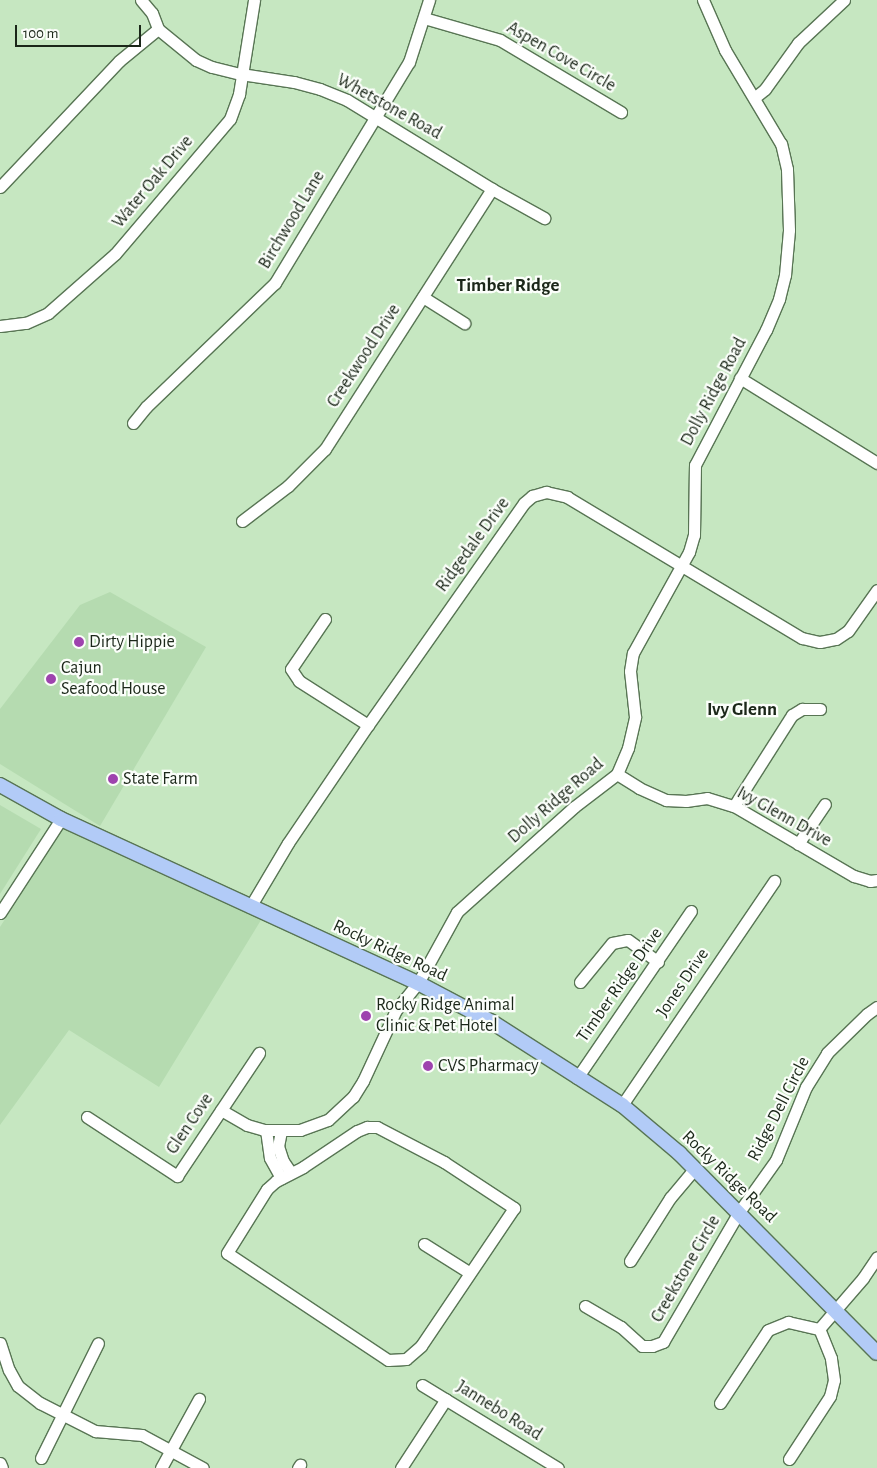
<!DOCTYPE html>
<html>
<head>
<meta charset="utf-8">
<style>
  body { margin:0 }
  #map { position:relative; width:877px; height:1468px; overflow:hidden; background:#c6e7c1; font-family:"Alegreya Sans",sans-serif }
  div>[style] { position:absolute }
  .built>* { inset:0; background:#b5dbb0 }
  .roads { filter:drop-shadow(1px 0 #587554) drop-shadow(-1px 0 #587554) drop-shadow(0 1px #587554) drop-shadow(0 -1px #587554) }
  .minor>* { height:11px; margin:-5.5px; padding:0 5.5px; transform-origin:5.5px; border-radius:5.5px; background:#fff }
  .major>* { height:14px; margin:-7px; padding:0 7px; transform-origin:7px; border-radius:7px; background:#b2cbf7 }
  .dots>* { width:14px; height:14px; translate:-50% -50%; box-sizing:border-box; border:2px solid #fbfefa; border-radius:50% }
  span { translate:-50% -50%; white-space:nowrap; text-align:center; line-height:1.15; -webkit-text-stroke:4.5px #fbfefa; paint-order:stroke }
  .street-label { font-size:18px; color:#1b2719 }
  .poi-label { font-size:18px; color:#1b2719 }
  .left { translate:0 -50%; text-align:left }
  .neighbourhood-label { font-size:19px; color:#1b2719; font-weight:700 }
  .scale { position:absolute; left:15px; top:25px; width:126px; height:22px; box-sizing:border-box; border:2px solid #1b2719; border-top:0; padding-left:6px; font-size:15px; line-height:18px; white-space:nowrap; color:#1b2719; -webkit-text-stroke:4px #fbfefa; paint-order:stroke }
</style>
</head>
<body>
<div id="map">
  <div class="built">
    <i style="clip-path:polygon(110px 592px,206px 647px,100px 826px,0 764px,0 709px,80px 605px)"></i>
    <i style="clip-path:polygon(0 805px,41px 829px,0 894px)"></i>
    <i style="clip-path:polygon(63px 829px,261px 920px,159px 1087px,69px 1030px,0 1125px,0 927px)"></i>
  </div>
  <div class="roads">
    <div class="minor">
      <i style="left:141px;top:0;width:17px;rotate:50deg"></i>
      <i style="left:152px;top:13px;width:17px;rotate:69deg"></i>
      <i style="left:158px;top:29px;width:49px;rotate:39.2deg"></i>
      <i style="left:196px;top:60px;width:17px;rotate:24deg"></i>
      <i style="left:212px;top:67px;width:30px;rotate:14deg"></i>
      <i style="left:241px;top:74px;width:54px;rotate:8.6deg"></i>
      <i style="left:294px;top:82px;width:27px;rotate:15deg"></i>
      <i style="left:320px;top:89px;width:29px;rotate:22deg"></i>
      <i style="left:347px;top:100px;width:170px;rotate:31.5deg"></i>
      <i style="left:492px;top:189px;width:60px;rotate:29.1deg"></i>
      <i style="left:424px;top:18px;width:79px;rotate:16.1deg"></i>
      <i style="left:500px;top:40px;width:141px;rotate:30.8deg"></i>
      <i style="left:754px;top:98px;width:14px;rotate:-39deg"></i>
      <i style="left:765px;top:89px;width:57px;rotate:-54.3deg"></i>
      <i style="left:798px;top:43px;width:63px;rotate:-43.1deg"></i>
      <i style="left:0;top:187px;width:173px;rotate:-46.6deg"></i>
      <i style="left:119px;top:61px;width:50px;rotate:-39.4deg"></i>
      <i style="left:423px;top:297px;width:49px;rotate:32.4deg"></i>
      <i style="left:0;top:326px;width:26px;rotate:-7deg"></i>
      <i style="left:26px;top:323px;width:24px;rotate:-24deg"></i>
      <i style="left:48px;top:313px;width:89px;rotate:-41.4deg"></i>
      <i style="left:115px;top:254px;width:177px;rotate:-49.6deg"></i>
      <i style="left:230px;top:119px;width:27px;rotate:-70deg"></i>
      <i style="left:239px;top:94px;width:95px;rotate:-80.9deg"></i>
      <i style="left:740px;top:378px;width:161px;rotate:31.8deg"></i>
      <i style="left:133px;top:423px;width:21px;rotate:-51deg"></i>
      <i style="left:146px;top:407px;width:179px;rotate:-43.9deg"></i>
      <i style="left:275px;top:283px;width:258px;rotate:-58.8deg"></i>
      <i style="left:409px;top:62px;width:65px;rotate:-72.1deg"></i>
      <i style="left:242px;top:521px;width:58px;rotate:-37.3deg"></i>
      <i style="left:288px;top:486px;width:52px;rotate:-45deg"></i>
      <i style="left:325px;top:449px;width:309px;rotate:-57.3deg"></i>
      <i style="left:325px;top:619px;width:60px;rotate:124.2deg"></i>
      <i style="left:291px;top:669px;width:14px;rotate:56deg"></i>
      <i style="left:299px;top:681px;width:82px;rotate:32.5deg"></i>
      <i style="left:617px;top:774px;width:26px;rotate:32deg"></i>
      <i style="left:639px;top:788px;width:30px;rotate:24deg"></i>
      <i style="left:666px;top:800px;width:20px;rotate:3deg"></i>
      <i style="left:686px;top:801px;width:21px;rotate:-8deg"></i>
      <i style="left:707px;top:798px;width:28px;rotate:17deg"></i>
      <i style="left:734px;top:806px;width:139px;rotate:30.3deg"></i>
      <i style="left:854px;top:876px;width:17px;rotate:17deg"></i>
      <i style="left:870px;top:881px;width:7px;rotate:-8deg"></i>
      <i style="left:734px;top:806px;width:108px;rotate:-57.5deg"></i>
      <i style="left:792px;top:715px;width:12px;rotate:-31deg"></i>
      <i style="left:802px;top:709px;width:18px"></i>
      <i style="left:798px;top:844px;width:48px;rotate:-56deg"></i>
      <i style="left:250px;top:907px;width:74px;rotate:-59.3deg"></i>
      <i style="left:288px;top:843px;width:143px;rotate:-55.9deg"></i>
      <i style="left:368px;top:725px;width:271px;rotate:-54.9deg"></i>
      <i style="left:524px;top:503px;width:11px;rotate:-41deg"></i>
      <i style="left:532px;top:496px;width:15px;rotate:-16deg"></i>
      <i style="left:546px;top:492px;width:22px;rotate:13deg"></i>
      <i style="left:567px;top:497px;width:274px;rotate:31deg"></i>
      <i style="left:802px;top:638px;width:18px;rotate:13deg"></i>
      <i style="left:820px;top:642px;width:16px;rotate:-11deg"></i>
      <i style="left:836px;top:639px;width:14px;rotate:-34deg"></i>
      <i style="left:848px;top:631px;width:50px;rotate:-54.7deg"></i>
      <i style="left:0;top:913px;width:112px;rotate:-57deg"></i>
      <i style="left:580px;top:982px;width:50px;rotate:-50.6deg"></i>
      <i style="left:612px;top:943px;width:16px;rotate:-11deg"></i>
      <i style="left:628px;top:940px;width:37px;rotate:36deg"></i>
      <i style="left:577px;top:1078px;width:202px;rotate:-55.7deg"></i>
      <i style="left:622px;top:1105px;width:271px;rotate:-55.8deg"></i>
      <i style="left:221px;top:1110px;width:30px;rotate:30deg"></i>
      <i style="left:247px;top:1125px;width:18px;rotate:16deg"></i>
      <i style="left:264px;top:1130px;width:36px"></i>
      <i style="left:300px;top:1130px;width:30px;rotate:-20deg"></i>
      <i style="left:328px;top:1120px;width:34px;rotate:-43deg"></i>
      <i style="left:353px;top:1097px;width:19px;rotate:-58deg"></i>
      <i style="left:363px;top:1081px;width:78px;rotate:-65.1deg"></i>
      <i style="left:396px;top:1010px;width:35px;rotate:-51deg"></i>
      <i style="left:418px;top:983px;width:81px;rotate:-61.2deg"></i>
      <i style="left:457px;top:912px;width:157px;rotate:-41.9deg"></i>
      <i style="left:574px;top:807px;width:54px;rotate:-37.5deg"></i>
      <i style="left:617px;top:774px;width:28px;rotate:-67deg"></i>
      <i style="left:628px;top:748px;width:32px;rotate:-77deg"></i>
      <i style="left:635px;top:717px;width:46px;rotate:-96.2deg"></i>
      <i style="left:630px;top:671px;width:18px;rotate:-81deg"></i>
      <i style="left:633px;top:653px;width:115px;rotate:-61deg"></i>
      <i style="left:689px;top:552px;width:18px;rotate:-74deg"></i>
      <i style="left:694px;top:535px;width:70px;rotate:-89.2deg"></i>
      <i style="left:695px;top:465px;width:153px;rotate:-62.3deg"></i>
      <i style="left:766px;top:330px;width:34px;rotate:-67deg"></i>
      <i style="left:779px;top:299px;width:25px;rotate:-76deg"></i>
      <i style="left:785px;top:275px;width:45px;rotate:-84.9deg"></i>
      <i style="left:789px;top:230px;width:61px;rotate:-91.9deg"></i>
      <i style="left:787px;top:169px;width:26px;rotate:-103deg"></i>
      <i style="left:781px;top:144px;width:109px;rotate:-120.8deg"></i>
      <i style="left:725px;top:50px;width:55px;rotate:-113.7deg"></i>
      <i style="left:87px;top:1117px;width:108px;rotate:33.2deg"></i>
      <i style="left:177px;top:1176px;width:148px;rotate:-56.3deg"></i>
      <i style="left:367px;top:1127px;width:10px"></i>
      <i style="left:377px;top:1127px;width:76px;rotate:27.6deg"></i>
      <i style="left:444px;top:1162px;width:84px;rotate:33.3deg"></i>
      <i style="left:514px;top:1208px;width:166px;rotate:124deg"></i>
      <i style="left:421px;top:1346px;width:20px;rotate:139deg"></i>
      <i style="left:406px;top:1359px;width:18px;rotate:177deg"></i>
      <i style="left:388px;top:1360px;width:193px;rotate:-146.4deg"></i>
      <i style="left:227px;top:1253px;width:75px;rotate:-58deg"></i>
      <i style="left:267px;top:1189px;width:12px;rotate:-42deg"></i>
      <i style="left:276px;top:1181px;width:30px;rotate:-27deg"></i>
      <i style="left:303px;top:1167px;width:65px;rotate:-33.7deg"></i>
      <i style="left:357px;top:1131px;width:11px;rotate:-22deg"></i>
      <i style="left:266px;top:1130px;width:28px;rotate:82deg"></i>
      <i style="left:270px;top:1158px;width:23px;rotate:61deg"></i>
      <i style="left:281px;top:1131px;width:15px;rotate:101deg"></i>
      <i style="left:278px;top:1146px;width:16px;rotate:72deg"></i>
      <i style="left:283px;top:1161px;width:14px;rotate:56deg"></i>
      <i style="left:424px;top:1244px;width:54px;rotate:32.2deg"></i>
      <i style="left:630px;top:1261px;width:75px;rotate:-57.6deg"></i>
      <i style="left:670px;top:1198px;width:39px;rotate:-50deg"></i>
      <i style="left:585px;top:1306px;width:42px;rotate:30.3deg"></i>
      <i style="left:621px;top:1327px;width:28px;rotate:42deg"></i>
      <i style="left:642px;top:1346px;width:10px"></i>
      <i style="left:652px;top:1346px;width:12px;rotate:-20deg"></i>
      <i style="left:663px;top:1342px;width:151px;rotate:-59.7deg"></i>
      <i style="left:739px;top:1212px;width:64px;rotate:-54.6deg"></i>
      <i style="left:776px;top:1160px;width:79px;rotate:-67.7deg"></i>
      <i style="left:806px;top:1087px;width:40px;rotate:-58deg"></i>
      <i style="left:827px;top:1053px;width:56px;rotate:-44.3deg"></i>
      <i style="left:867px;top:1014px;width:12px;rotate:-35deg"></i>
      <i style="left:0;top:1343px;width:28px;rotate:72deg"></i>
      <i style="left:9px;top:1370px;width:18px;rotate:61deg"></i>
      <i style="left:18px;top:1386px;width:28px;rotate:38deg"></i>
      <i style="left:40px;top:1403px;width:62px;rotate:27deg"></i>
      <i style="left:95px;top:1431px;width:47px;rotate:4.9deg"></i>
      <i style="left:142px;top:1435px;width:69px;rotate:28.4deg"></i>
      <i style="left:422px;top:1385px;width:159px;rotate:31.4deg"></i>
      <i style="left:720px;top:1403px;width:87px;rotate:-56.7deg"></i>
      <i style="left:768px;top:1330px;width:22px;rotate:-22deg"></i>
      <i style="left:788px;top:1322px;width:32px;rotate:13deg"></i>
      <i style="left:41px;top:1458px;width:128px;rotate:-63.6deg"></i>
      <i style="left:789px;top:1459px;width:75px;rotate:-56.9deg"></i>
      <i style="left:830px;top:1396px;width:16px;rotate:-76deg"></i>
      <i style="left:834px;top:1380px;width:22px;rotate:-98deg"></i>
      <i style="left:831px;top:1358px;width:31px;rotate:-112deg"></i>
      <i style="left:819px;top:1329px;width:67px;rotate:-49.2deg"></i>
      <i style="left:863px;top:1278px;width:25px;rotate:-56deg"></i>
      <i style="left:0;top:1463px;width:5px;rotate:68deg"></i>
      <i style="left:161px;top:1468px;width:79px;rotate:-61.2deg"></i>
      <i style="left:298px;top:1468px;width:4px;rotate:-56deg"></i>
      <i style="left:401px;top:1468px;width:82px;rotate:-56.9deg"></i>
    </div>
    <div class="major">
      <i style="left:0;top:785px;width:70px;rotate:29.1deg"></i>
      <i style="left:61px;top:819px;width:393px;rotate:24.7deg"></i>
      <i style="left:418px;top:983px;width:84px;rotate:27.8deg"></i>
      <i style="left:492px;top:1022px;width:154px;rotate:32.6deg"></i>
      <i style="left:622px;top:1105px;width:75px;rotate:40.1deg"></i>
      <i style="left:679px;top:1153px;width:281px;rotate:45.3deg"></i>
    </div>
  </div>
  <div class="dots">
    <i style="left:79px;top:642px;background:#9e43ae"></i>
    <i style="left:51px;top:679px;background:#9e43ae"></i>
    <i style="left:113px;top:779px;background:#9e43ae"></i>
    <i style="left:366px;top:1016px;background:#9e43ae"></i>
    <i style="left:428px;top:1066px;background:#9e43ae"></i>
  </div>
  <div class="street-label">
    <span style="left:561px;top:57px;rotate:30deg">Aspen Cove Circle</span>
    <span style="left:389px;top:107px;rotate:29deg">Whetstone Road</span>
    <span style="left:153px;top:182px;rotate:-50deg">Water Oak Drive</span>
    <span style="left:292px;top:220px;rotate:-59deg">Birchwood Lane</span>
    <span style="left:364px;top:356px;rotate:-57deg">Creekwood Drive</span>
    <span style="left:714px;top:392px;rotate:-62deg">Dolly Ridge Road</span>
    <span style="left:473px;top:545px;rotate:-54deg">Ridgedale Drive</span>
    <span style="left:556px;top:801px;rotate:-41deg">Dolly Ridge Road</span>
    <span style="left:784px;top:817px;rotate:29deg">Ivy Glenn Drive</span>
    <span style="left:390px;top:951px;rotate:25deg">Rocky Ridge Road</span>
    <span style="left:683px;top:983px;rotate:-56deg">Jones Drive</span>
    <span style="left:620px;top:985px;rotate:-55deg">Timber Ridge Drive</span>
    <span style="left:779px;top:1109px;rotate:-63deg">Ridge Dell Circle</span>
    <span style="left:190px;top:1124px;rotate:-56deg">Glen Cove</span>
    <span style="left:729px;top:1177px;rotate:44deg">Rocky Ridge Road</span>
    <span style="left:686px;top:1269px;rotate:-60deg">Creekstone Circle</span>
    <span style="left:499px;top:1411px;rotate:32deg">Jannebo Road</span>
  </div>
  <div class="poi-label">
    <span class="left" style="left:89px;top:642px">Dirty Hippie</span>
    <span class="left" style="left:61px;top:679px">Cajun<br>Seafood House</span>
    <span class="left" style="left:123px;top:779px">State Farm</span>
    <span class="left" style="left:376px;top:1016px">Rocky Ridge Animal<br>Clinic &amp; Pet Hotel</span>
    <span class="left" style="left:438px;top:1066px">CVS Pharmacy</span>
  </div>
  <div class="neighbourhood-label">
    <span style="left:508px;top:286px">Timber Ridge</span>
    <span style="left:742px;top:710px">Ivy Glenn</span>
  </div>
  <div class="scale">100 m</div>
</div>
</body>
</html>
